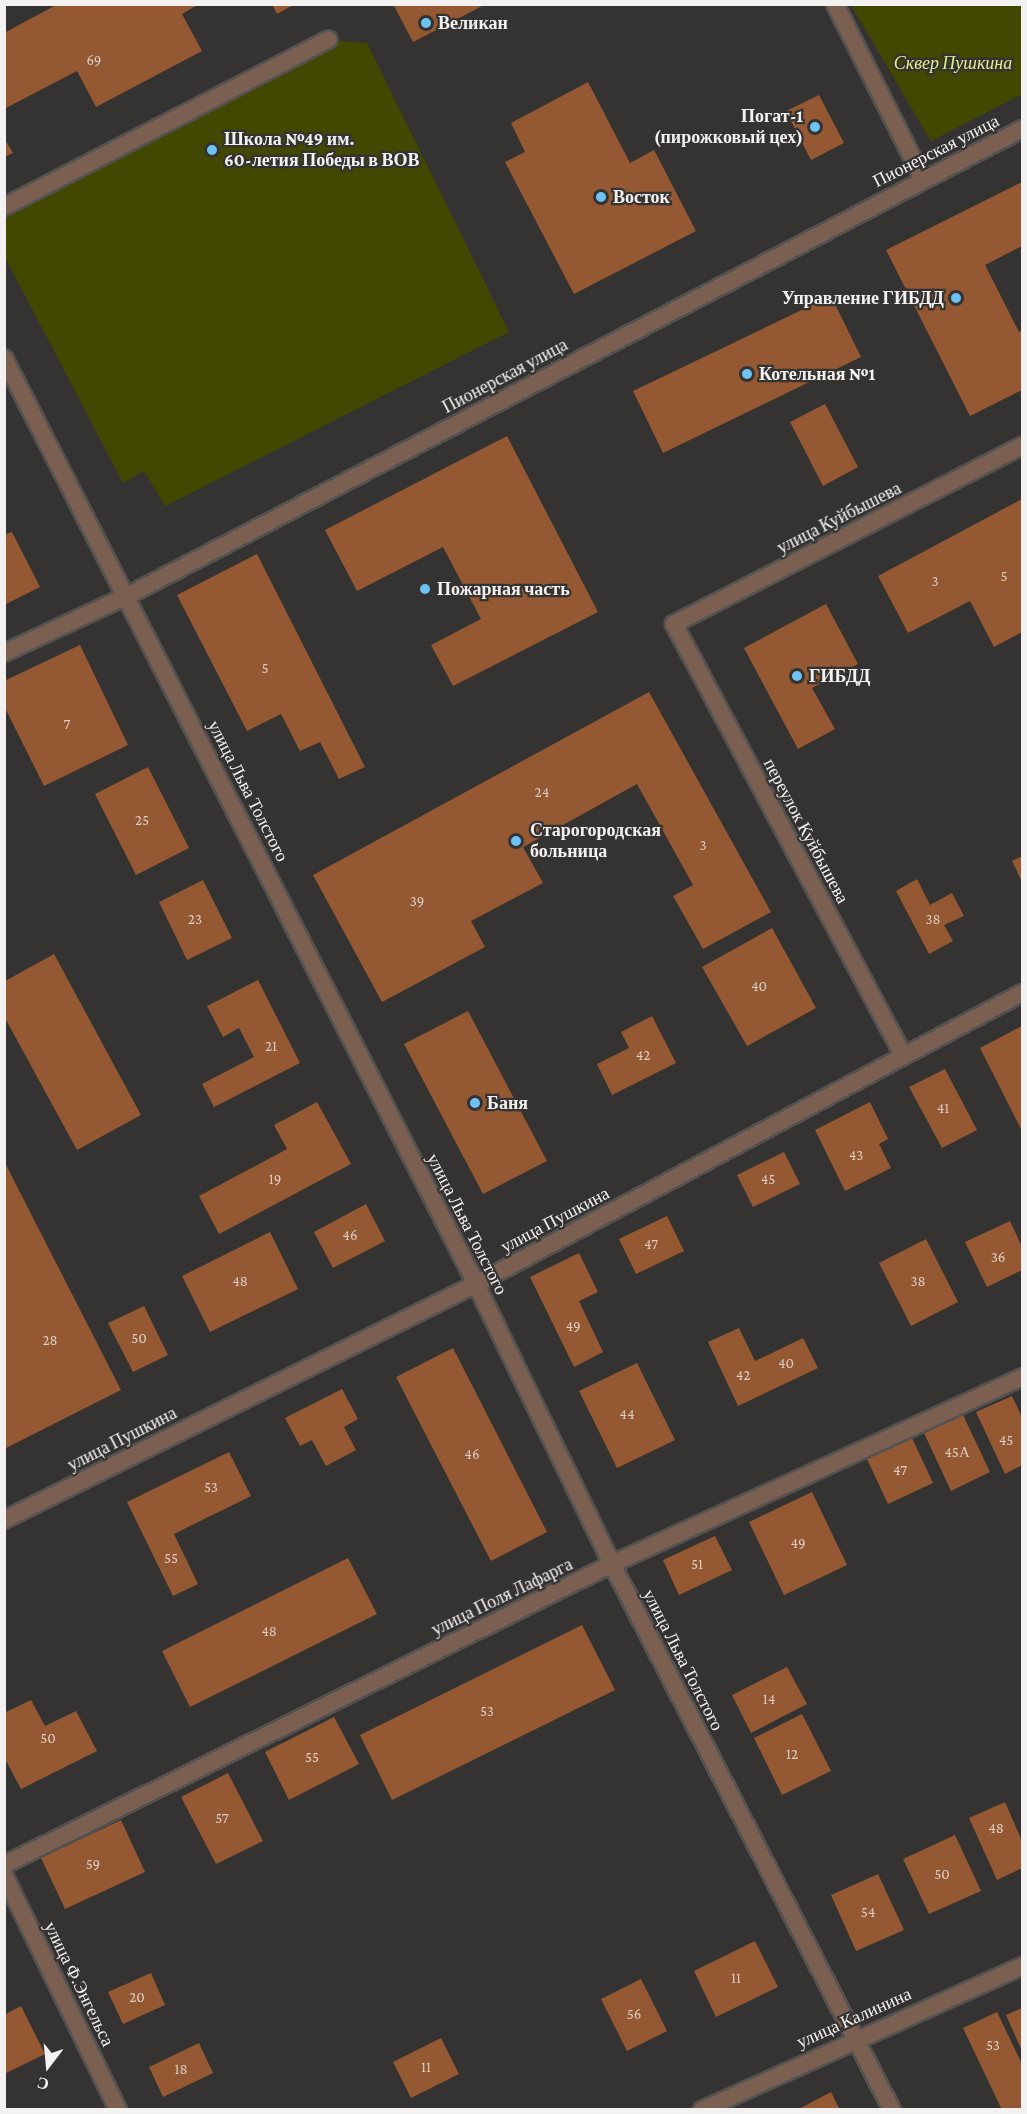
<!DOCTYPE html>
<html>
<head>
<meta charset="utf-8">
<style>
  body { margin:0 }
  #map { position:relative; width:1027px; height:2114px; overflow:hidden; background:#353331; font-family:"Crimson Pro",serif }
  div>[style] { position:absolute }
  .green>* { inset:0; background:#434800 }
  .building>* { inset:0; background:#945832 }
  .roads { filter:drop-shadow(2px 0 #545250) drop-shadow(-2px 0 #545250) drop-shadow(0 2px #545250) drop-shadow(0 -2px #545250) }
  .service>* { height:16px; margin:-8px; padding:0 8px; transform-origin:8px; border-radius:8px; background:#7b5f51 }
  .minor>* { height:16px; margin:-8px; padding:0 8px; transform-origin:8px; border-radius:8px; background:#7b5f51 }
  .dots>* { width:16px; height:16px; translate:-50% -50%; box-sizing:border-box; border:3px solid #353331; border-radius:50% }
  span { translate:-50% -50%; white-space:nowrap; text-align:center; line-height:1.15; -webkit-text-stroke:4.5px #353331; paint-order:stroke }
  .number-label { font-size:15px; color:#dcccc1 }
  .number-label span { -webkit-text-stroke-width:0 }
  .poi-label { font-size:18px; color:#f4f2f1; font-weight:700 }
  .left { translate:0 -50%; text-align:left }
  .right { translate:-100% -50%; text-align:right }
  .park-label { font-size:18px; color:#e2ed89; font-style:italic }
  .street-label { font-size:18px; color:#f4f2f1 }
  .frame { position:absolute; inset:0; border:6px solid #f4f2f1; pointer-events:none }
  .north { position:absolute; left:18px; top:2036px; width:60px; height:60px; -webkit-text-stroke:4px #353331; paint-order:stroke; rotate:196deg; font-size:16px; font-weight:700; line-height:24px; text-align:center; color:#f4f2f1 }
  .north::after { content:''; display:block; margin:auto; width:21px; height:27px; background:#f4f2f1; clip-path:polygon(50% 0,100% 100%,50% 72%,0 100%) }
</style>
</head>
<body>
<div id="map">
  <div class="green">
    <i style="clip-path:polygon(851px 5px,1022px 5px,1022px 94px,931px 141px)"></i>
    <i style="clip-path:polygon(328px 40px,367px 43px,509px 332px,165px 506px,144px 471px,123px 483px,5px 257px,5px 207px)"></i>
  </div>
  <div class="building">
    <i style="clip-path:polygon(58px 4px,199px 4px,182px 14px,202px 51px,96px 107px,77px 71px,4px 109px,4px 33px)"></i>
    <i style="clip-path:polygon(272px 4px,295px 4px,277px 14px)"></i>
    <i style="clip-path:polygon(393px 4px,486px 4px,413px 42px)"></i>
    <i style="clip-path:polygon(588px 82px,630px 163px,654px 150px,696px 231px,574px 294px,505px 162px,525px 152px,511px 123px)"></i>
    <i style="clip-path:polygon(819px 95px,844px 143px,811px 160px,786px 111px)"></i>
    <i style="clip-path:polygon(4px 138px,13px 153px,4px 157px)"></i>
    <i style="clip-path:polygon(1022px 182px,1022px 246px,985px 265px,1019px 332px,1022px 330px,1022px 390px,970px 416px,886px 250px)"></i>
    <i style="clip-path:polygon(831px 296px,861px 357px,663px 453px,633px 391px)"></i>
    <i style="clip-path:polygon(825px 404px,858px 467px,823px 486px,790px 422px)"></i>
    <i style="clip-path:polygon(507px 436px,598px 612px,453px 686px,431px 645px,481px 619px,443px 547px,357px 591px,325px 530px)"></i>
    <i style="clip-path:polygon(1022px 499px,1022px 632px,994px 647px,970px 601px,908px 633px,878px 576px)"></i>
    <i style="clip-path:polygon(12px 532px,40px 587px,4px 605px,4px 535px)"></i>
    <i style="clip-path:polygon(257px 554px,365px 767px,339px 779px,320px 742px,300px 751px,281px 714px,247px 731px,177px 595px)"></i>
    <i style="clip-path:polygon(826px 604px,858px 664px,812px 688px,835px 729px,798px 749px,744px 648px)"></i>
    <i style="clip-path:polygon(80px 645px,128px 745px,44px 786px,4px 706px,4px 681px)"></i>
    <i style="clip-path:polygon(649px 692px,771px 912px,703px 949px,673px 896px,693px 885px,637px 784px,523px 847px,543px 883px,471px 921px,485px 947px,382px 1002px,313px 875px)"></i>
    <i style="clip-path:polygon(148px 767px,189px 848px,136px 875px,95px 794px)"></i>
    <i style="clip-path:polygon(1022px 856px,1022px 882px,1012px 861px)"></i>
    <i style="clip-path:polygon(917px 879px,930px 905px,952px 893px,964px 916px,944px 925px,953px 941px,929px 954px,896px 891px)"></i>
    <i style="clip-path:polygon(203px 880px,232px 938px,187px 960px,159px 902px)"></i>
    <i style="clip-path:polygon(772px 928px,816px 1008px,747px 1046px,702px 967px)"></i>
    <i style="clip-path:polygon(54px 954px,141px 1115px,77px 1150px,5px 1018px,5px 981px)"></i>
    <i style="clip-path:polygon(258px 980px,300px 1063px,214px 1107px,202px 1084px,254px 1057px,239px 1028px,223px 1037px,207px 1006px)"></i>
    <i style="clip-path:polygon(468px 1011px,547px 1161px,483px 1194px,404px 1044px)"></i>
    <i style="clip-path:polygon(652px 1016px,676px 1063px,612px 1095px,597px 1064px,629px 1048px,621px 1032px)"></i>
    <i style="clip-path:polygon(1022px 1026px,1022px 1131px,980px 1048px)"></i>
    <i style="clip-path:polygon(945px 1069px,977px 1130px,942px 1148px,909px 1087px)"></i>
    <i style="clip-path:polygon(317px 1102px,351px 1164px,219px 1234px,199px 1196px,287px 1149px,274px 1125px)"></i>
    <i style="clip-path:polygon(870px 1102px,888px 1139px,879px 1144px,891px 1168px,845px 1191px,815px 1130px)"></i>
    <i style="clip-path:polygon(784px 1152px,800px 1184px,753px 1207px,737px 1175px)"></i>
    <i style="clip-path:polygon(4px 1161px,121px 1390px,4px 1449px)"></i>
    <i style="clip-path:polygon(366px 1204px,385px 1241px,333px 1268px,314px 1232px)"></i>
    <i style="clip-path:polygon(667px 1216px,684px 1251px,636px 1274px,619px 1239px)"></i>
    <i style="clip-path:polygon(1010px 1221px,1022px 1247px,1022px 1270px,987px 1287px,965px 1242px)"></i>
    <i style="clip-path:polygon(270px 1232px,298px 1289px,210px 1332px,182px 1276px)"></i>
    <i style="clip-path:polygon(926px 1239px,958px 1302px,911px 1326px,879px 1263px)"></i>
    <i style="clip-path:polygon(579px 1253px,598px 1292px,579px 1301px,603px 1352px,574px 1367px,530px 1277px)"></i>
    <i style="clip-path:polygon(144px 1306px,168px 1355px,133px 1372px,108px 1323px)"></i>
    <i style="clip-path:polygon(739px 1328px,755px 1361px,803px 1338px,818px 1368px,738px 1406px,708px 1342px)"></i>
    <i style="clip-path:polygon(453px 1348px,547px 1532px,491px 1561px,396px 1377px)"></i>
    <i style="clip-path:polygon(637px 1363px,675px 1440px,617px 1468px,579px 1391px)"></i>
    <i style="clip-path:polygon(342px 1389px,358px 1419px,344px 1427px,356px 1450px,326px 1466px,312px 1440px,300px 1446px,285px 1418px)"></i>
    <i style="clip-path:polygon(1012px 1396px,1022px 1417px,1022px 1465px,1005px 1474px,976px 1412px)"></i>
    <i style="clip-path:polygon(963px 1415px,990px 1472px,951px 1491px,924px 1433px)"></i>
    <i style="clip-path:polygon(912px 1438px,933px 1483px,888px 1504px,867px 1459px)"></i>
    <i style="clip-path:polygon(229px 1452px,251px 1496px,174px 1534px,198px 1584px,173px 1596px,127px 1502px)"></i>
    <i style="clip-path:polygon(812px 1492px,847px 1565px,784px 1595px,749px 1522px)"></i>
    <i style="clip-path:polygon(715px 1536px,732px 1570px,679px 1595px,663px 1560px)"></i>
    <i style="clip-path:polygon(348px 1558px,377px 1614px,190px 1707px,162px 1651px)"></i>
    <i style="clip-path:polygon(582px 1625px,615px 1690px,392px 1800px,360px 1735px)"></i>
    <i style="clip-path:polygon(787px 1667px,807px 1704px,751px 1733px,732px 1695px)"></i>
    <i style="clip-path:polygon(31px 1700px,45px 1726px,76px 1711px,97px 1751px,21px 1789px,4px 1757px,4px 1713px)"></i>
    <i style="clip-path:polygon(802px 1714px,831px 1771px,782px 1795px,754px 1738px)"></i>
    <i style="clip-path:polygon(334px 1717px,359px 1764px,289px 1800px,265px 1752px)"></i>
    <i style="clip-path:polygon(228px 1773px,263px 1841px,216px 1864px,181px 1797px)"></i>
    <i style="clip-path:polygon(1005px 1802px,1022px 1841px,1022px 1868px,997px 1880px,969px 1818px)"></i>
    <i style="clip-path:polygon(121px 1820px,145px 1872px,65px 1909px,41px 1858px)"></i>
    <i style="clip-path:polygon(955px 1835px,981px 1891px,929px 1914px,903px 1859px)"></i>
    <i style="clip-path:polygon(878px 1874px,904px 1930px,856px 1951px,831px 1895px)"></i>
    <i style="clip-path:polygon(755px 1941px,778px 1987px,716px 2017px,694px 1971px)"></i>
    <i style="clip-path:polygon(151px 1973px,165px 2005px,123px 2024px,108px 1992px)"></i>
    <i style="clip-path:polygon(641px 1979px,667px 2031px,627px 2051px,601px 1999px)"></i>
    <i style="clip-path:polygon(21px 2006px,45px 2054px,4px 2074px,4px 2015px)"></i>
    <i style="clip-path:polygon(1022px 2008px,1022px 2051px,1006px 2015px)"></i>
    <i style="clip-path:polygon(997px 2012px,1022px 2064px,1022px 2110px,1002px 2110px,963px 2028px)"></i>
    <i style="clip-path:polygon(441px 2038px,459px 2074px,411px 2098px,393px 2062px)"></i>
    <i style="clip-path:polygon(199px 2043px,213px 2073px,163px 2097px,149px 2067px)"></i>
    <i style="clip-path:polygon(831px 2092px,840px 2110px,797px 2110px)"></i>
  </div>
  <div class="roads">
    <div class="service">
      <i style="left:835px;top:4px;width:196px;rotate:63.3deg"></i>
      <i style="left:4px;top:207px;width:365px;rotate:-27.3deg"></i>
      <i style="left:674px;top:624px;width:391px;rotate:-27.1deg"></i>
    </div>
    <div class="minor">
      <i style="left:4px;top:358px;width:1039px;rotate:62.99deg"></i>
      <i style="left:476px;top:1284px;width:311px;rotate:64.1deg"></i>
      <i style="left:612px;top:1564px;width:614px;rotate:62.85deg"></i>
      <i style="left:674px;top:624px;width:489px;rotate:62deg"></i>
      <i style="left:4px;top:653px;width:136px;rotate:-24.9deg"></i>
      <i style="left:127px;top:596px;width:1010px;rotate:-27.55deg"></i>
      <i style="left:4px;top:1520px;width:528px;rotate:-26.57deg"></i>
      <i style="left:476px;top:1284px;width:619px;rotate:-28.06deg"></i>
      <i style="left:4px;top:1865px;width:678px;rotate:-26.34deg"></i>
      <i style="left:612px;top:1564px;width:451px;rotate:-24.5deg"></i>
      <i style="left:4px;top:1875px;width:261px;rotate:64.1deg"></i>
      <i style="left:702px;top:2110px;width:351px;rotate:-24.2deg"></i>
    </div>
  </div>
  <div class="dots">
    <i style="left:426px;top:23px;background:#6fc2f4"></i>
    <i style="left:815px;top:127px;background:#6fc2f4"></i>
    <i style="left:212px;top:150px;background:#6fc2f4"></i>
    <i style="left:601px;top:197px;background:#6fc2f4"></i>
    <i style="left:956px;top:298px;background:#6fc2f4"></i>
    <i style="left:747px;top:374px;background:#6fc2f4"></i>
    <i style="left:425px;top:589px;background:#6fc2f4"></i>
    <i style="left:797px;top:676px;background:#6fc2f4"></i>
    <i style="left:516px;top:841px;background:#6fc2f4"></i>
    <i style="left:475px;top:1103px;background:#6fc2f4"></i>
  </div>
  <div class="number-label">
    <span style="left:94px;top:61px">69</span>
    <span style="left:1004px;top:577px">5</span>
    <span style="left:935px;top:582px">3</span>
    <span style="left:265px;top:669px">5</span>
    <span style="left:67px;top:725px">7</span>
    <span style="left:542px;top:793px">24</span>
    <span style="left:142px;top:821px">25</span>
    <span style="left:703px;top:846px">3</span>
    <span style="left:417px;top:902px">39</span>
    <span style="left:195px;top:920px">23</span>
    <span style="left:933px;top:920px">38</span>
    <span style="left:759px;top:987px">40</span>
    <span style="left:271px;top:1047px">21</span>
    <span style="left:643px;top:1056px">42</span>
    <span style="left:943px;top:1109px">41</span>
    <span style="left:856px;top:1156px">43</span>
    <span style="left:275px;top:1180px">19</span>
    <span style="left:768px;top:1180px">45</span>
    <span style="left:350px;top:1236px">46</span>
    <span style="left:651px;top:1245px">47</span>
    <span style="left:998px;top:1258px">36</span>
    <span style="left:240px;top:1282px">48</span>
    <span style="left:918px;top:1282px">38</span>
    <span style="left:573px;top:1327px">49</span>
    <span style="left:139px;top:1339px">50</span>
    <span style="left:50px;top:1341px">28</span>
    <span style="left:786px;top:1364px">40</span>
    <span style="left:743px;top:1376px">42</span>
    <span style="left:627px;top:1415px">44</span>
    <span style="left:1006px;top:1441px">45</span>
    <span style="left:957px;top:1453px">45А</span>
    <span style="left:472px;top:1455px">46</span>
    <span style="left:900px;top:1471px">47</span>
    <span style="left:211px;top:1488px">53</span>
    <span style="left:798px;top:1544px">49</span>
    <span style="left:171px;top:1559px">55</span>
    <span style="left:697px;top:1565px">51</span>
    <span style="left:269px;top:1632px">48</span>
    <span style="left:769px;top:1700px">14</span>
    <span style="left:487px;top:1712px">53</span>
    <span style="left:48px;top:1739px">50</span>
    <span style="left:792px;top:1755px">12</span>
    <span style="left:312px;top:1758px">55</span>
    <span style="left:222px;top:1819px">57</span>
    <span style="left:996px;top:1829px">48</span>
    <span style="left:93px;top:1865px">59</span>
    <span style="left:942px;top:1875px">50</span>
    <span style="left:868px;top:1913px">54</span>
    <span style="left:736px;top:1979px">11</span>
    <span style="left:137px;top:1998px">20</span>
    <span style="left:634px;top:2015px">56</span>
    <span style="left:993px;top:2046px">53</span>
    <span style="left:426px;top:2068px">11</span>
    <span style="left:181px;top:2070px">18</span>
  </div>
  <div class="poi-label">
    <span class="left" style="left:438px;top:23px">Великан</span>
    <span class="right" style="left:803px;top:127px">Погат-1<br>(пирожковый цех)</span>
    <span class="left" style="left:224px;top:150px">Школа №49 им.<br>60-летия Победы в ВОВ</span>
    <span class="left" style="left:613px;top:197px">Восток</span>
    <span class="right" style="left:944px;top:298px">Управление ГИБДД</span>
    <span class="left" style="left:759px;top:374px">Котельная №1</span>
    <span class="left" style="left:437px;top:589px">Пожарная часть</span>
    <span class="left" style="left:809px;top:676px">ГИБДД</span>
    <span class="left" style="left:530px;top:841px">Старогородская<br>больница</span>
    <span class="left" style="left:487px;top:1103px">Баня</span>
  </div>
  <div class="park-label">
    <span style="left:953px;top:63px">Сквер Пушкина</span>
  </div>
  <div class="street-label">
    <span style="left:936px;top:151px;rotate:-27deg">Пионерская улица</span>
    <span style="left:505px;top:376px;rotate:-28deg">Пионерская улица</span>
    <span style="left:839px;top:518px;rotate:-27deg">улица Куйбышева</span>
    <span style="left:248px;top:791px;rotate:63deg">улица Льва Толстого</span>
    <span style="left:806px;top:831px;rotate:62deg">переулок Куйбышева</span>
    <span style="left:555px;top:1220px;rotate:-28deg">улица Пушкина</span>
    <span style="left:467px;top:1224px;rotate:63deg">улица Льва Толстого</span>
    <span style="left:122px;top:1439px;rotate:-27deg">улица Пушкина</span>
    <span style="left:502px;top:1597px;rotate:-26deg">улица Поля Лафарга</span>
    <span style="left:683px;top:1660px;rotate:63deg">улица Льва Толстого</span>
    <span style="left:79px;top:1984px;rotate:64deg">улица Ф.Энгельса</span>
    <span style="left:854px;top:2018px;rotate:-24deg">улица Калинина</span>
  </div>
  <div class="frame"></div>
  <div class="north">С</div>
</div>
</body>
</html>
